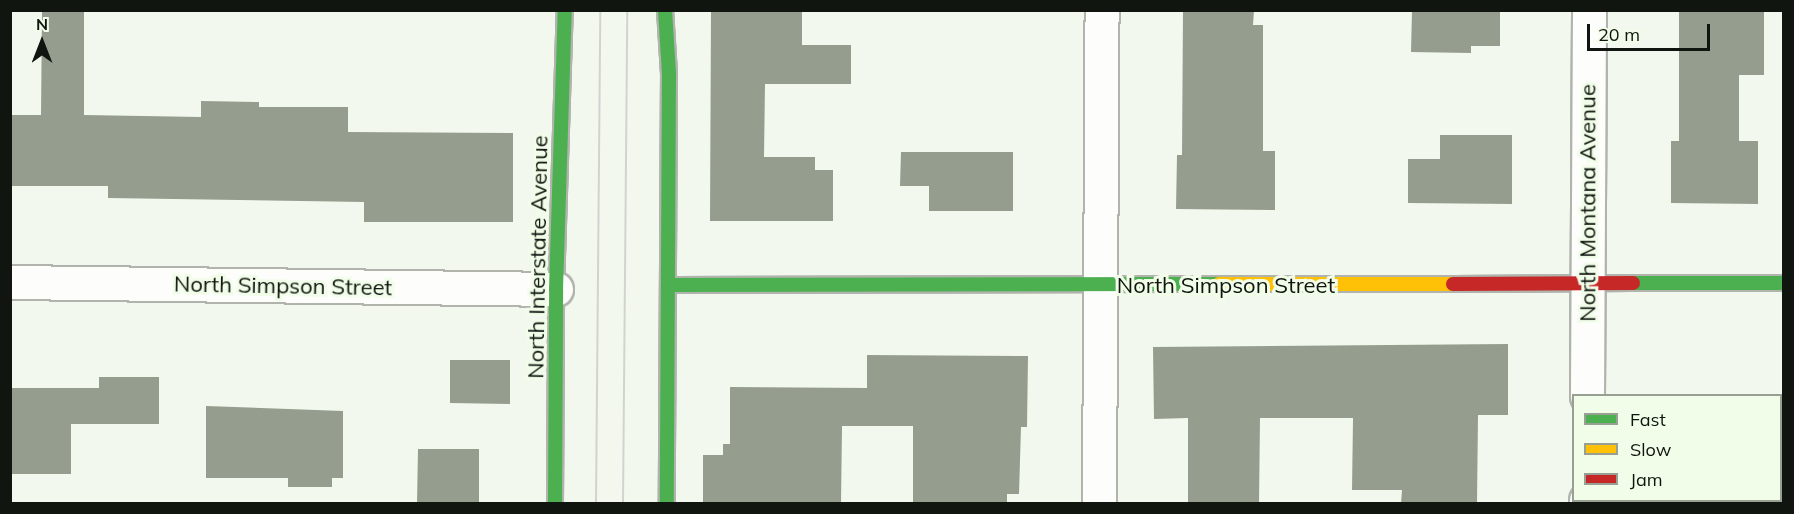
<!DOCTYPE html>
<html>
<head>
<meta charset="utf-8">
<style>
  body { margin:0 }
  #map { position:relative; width:1794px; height:514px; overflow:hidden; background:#f2f8ee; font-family:Mulish,sans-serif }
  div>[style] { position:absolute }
  .building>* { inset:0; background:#949d8e }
  .roads { filter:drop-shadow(2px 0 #b0b4ad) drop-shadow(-2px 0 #b0b4ad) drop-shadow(0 2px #b0b4ad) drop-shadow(0 -2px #b0b4ad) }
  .street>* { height:33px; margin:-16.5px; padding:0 16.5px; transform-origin:16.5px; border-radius:16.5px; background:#fdfefc }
  .fast>* { height:14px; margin:-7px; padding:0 7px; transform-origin:7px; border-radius:7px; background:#4caf50 }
  .slow>* { height:14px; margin:-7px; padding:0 7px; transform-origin:7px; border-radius:7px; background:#ffc107 }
  .jam>* { height:14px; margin:-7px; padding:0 7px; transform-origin:7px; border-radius:7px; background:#c62828 }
  .tram>* { height:1.5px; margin:-0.75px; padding:0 0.75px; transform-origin:0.75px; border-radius:0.75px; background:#d2d3d1 }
  span { translate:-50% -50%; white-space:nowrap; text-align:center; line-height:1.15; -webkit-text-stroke:6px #f1fde9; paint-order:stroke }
  .street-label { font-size:22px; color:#11150f }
  .frame { position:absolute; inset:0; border:12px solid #11150f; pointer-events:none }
  .legend { position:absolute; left:1572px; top:394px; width:210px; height:108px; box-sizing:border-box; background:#f1fde9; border:2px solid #97a092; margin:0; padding:8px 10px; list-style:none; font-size:18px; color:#11150f }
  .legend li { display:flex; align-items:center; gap:12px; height:30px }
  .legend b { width:30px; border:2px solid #97a092 }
  .north { position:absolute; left:12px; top:12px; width:60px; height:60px; -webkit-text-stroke:4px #f1fde9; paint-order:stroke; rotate:0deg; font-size:16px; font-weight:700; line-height:24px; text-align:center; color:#11150f }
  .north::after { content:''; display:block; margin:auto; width:21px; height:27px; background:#11150f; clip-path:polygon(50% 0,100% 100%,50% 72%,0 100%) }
  .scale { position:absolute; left:1587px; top:24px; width:123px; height:27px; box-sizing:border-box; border:3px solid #11150f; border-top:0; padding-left:8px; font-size:18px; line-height:21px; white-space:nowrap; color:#11150f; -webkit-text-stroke:4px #f1fde9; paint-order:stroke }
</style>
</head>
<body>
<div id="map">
  <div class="building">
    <i style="clip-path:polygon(711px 10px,802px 10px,802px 45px,851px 45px,851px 84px,765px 84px,764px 157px,815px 157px,815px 170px,833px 170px,833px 221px,710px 221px)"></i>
    <i style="clip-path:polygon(1183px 10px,1254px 10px,1253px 25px,1263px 25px,1263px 151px,1275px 151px,1275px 210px,1176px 209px,1177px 155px,1182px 155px)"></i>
    <i style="clip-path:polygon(1412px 10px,1500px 10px,1500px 46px,1471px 46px,1471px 53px,1411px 52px)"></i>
    <i style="clip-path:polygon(1679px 10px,1764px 10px,1764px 75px,1739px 75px,1739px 141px,1758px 141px,1758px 204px,1671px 203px,1671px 141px,1679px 141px)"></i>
    <i style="clip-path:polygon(42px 12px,84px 12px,84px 115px,201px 117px,201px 101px,259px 102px,259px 107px,348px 107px,348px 132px,513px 133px,513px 222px,364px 222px,364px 202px,108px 198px,108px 186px,10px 186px,10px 115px,41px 115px)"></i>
    <i style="clip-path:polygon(1440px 135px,1512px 135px,1512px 204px,1408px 203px,1408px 159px,1440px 159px)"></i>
    <i style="clip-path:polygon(901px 152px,1013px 152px,1013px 211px,929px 211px,929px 186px,900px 186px)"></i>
    <i style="clip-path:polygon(1508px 344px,1508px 415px,1478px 415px,1477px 504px,1401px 504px,1402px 490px,1352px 490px,1353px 418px,1260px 418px,1259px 504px,1188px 504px,1188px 418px,1154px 419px,1153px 347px)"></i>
    <i style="clip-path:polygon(867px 355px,1028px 356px,1027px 427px,1021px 427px,1019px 494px,1007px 494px,1007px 503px,913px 502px,913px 426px,842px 426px,841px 504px,703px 504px,703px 455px,723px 455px,723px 444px,730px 444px,730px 387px,867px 388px)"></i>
    <i style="clip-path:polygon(450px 360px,510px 360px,510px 404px,450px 403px)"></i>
    <i style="clip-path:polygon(99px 377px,159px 377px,159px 424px,71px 424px,71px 474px,10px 474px,10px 388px,99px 388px)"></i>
    <i style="clip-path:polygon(206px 406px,343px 411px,343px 478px,332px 478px,332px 487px,288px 487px,288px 478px,206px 478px)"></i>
    <i style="clip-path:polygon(418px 449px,479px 449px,479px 504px,417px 504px)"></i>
  </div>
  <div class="roads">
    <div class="street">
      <i style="left:10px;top:282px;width:546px;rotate:0.73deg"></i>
      <i style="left:1587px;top:396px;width:386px;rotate:-89.7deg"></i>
      <i style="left:1099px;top:504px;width:494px;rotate:-89.7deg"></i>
      <i style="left:1586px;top:504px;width:4px;rotate:-90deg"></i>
    </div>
    <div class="fast">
      <i style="left:665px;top:10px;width:63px;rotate:86.4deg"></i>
      <i style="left:669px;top:73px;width:431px;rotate:90.3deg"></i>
      <i style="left:1633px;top:283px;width:151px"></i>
      <i style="left:669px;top:285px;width:550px;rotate:-0.1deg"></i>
      <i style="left:555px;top:504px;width:215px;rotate:-89.7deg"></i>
      <i style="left:556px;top:289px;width:279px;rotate:-88.2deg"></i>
    </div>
    <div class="slow">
      <i style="left:1219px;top:284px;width:234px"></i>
    </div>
    <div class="jam">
      <i style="left:1453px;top:284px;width:180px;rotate:-0.3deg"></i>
    </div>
  </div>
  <div class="tram">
    <i style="left:596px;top:504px;width:494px;rotate:-89.5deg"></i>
    <i style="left:623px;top:504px;width:494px;rotate:-89.5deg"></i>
  </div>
  <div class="street-label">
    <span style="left:1588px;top:203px;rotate:-90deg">North Montana Avenue</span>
    <span style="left:538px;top:257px;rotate:-89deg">North Interstate Avenue</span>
    <span style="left:283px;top:286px;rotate:1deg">North Simpson Street</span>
    <span style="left:1226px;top:286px">North Simpson Street</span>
  </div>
  <div class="frame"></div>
  <ul class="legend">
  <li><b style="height:8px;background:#4caf50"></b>Fast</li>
  <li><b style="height:8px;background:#ffc107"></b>Slow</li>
  <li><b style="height:8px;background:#c62828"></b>Jam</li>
  </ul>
  <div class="north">N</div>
  <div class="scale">20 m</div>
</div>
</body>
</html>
